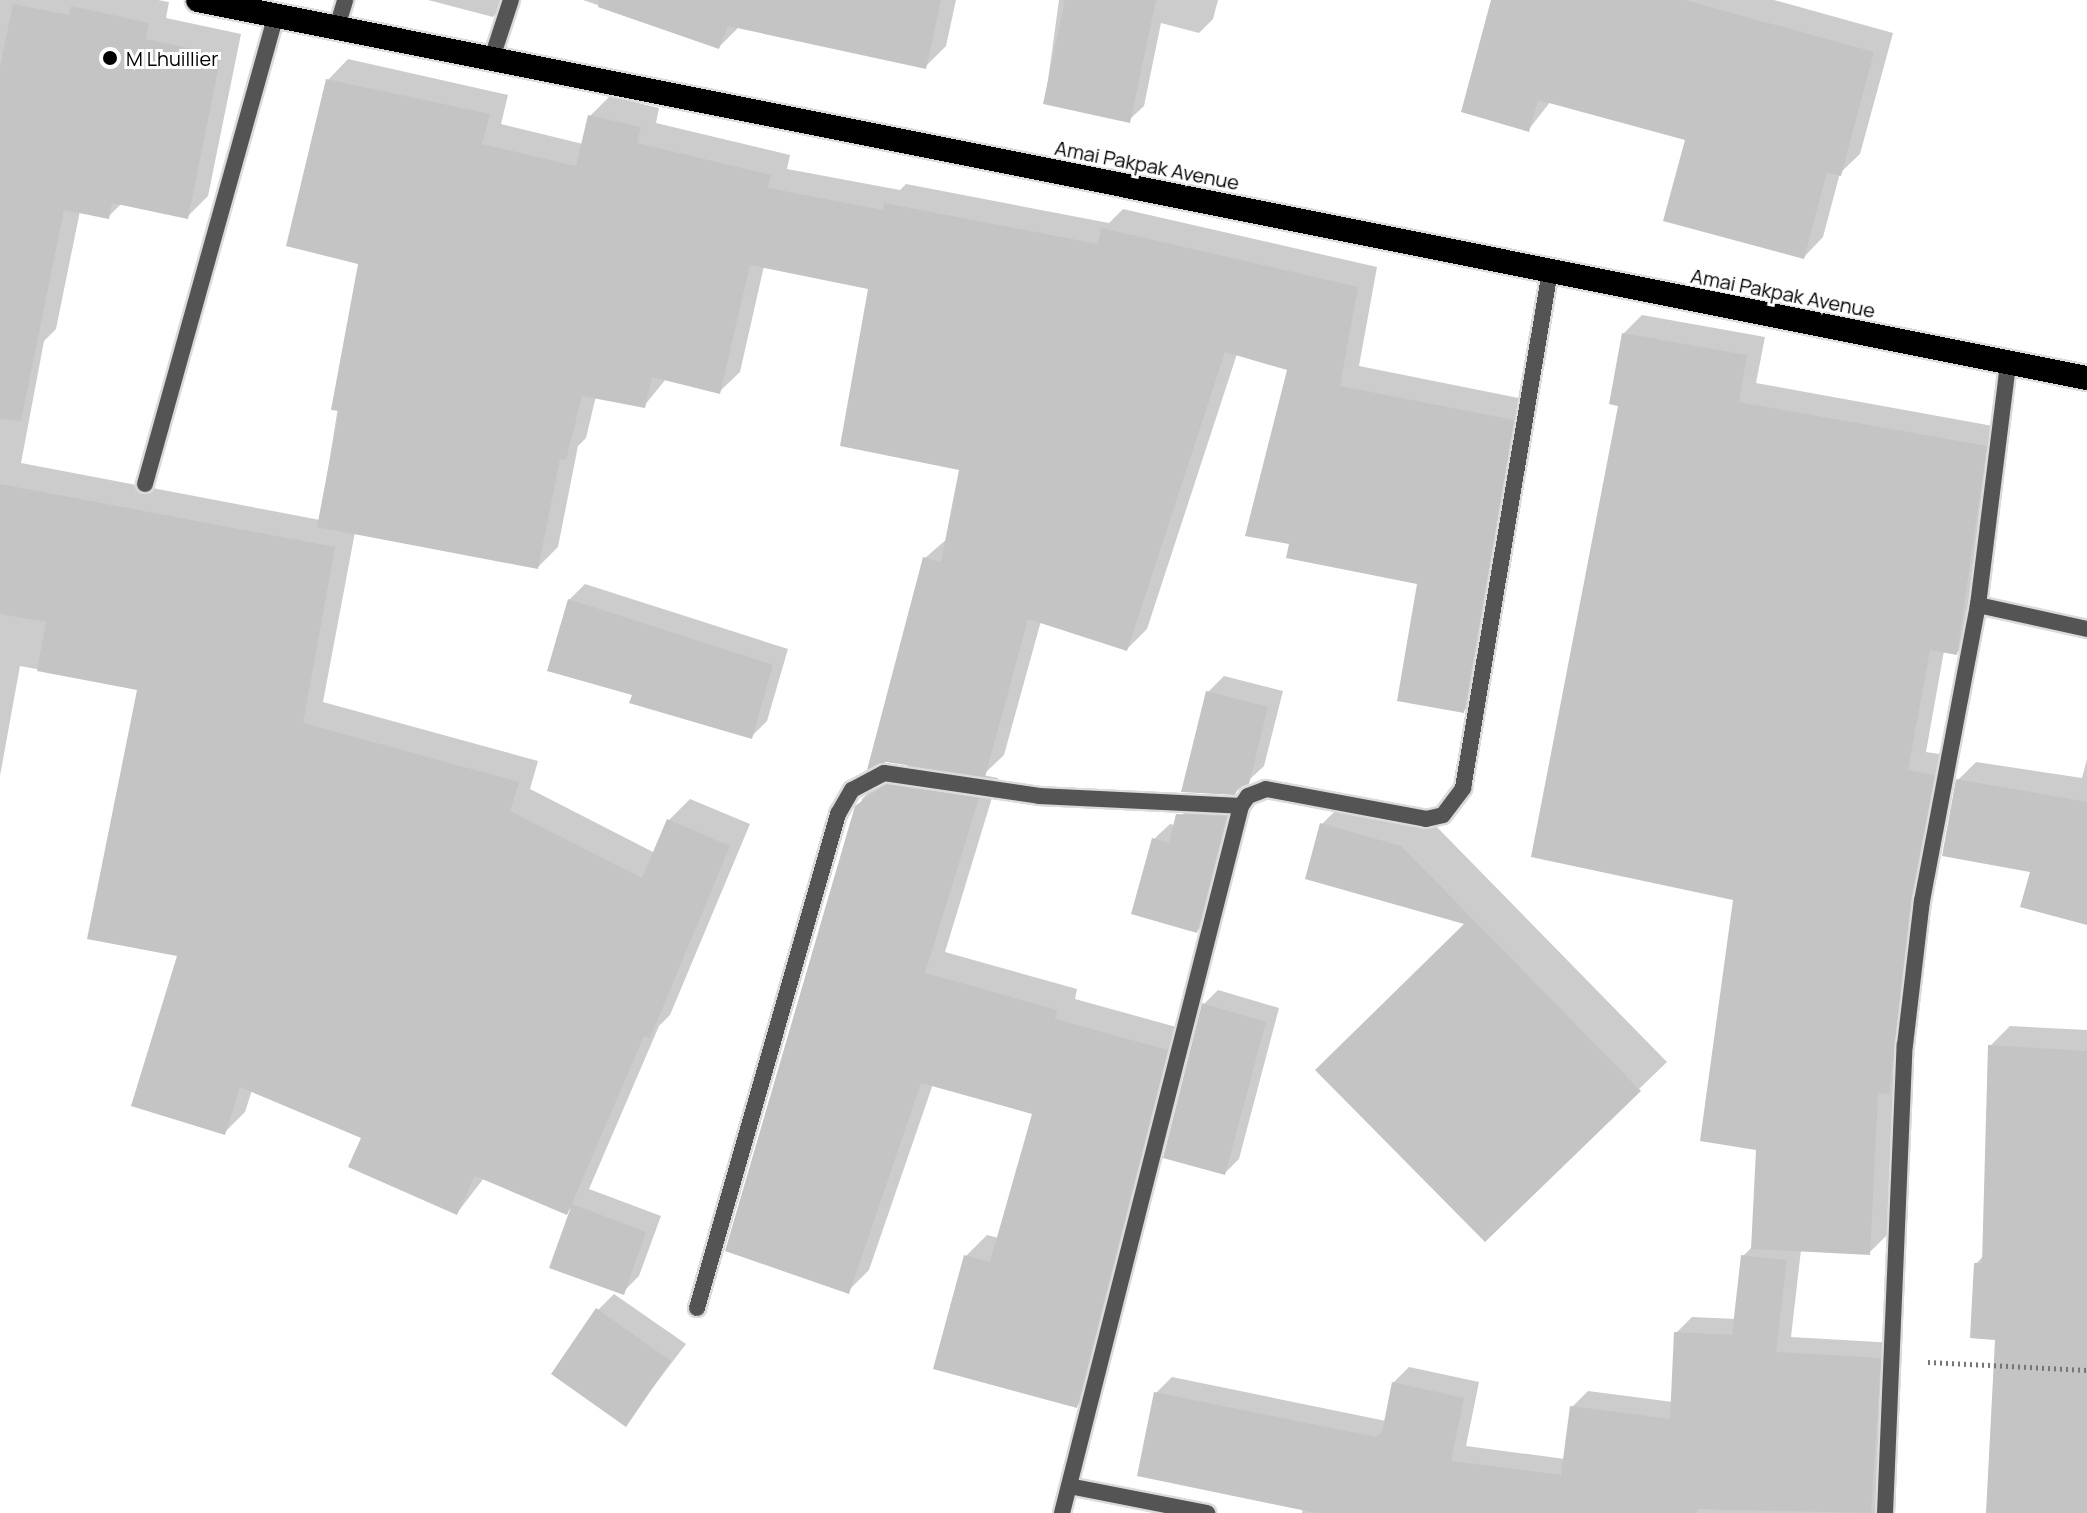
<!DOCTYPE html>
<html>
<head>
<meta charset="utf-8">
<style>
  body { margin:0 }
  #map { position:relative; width:2087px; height:1513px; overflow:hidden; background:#fff; font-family:Manrope,sans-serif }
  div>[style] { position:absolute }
  .shadow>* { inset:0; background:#0003 }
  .building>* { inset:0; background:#c4c4c4 }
  .path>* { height:5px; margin-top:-2.5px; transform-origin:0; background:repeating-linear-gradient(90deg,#767676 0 2px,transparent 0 6px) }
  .roads { filter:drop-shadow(2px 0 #dbdbdb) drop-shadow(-2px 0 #dbdbdb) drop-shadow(0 2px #dbdbdb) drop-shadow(0 -2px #dbdbdb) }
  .lane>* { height:16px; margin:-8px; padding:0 8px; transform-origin:8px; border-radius:8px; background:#545454 }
  .street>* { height:16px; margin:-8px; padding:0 8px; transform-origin:8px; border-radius:8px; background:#545454 }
  .highway>* { height:24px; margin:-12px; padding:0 12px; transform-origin:12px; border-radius:12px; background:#000 }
  .dots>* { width:22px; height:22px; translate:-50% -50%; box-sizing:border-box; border:4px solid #fff; border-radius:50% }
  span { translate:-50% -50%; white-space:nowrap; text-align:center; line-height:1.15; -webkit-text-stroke:6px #fff; paint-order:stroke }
  .poi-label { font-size:20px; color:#000 }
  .left { translate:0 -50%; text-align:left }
  .street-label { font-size:20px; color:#000 }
</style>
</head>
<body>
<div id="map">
  <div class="shadow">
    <i style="clip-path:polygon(0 0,158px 0,169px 2px,166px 18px,241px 34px,208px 196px,187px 217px,122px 203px,108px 217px,80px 211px,56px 329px,44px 341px,21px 463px,320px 520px,361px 262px,328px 80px,348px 59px,508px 95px,501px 124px,583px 144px,590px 116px,610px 96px,659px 108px,656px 123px,790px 155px,787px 169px,900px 190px,906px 184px,1109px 223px,1123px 209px,1377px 267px,1359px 366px,1533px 401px,1484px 691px,1464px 711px,1420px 582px,1291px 542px,1289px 369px,1237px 354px,1147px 629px,1127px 649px,1041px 621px,1004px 755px,983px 775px,998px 778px,945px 952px,1077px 989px,1075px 999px,1187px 1030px,1097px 1385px,1077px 1406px,966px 1256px,987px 1235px,999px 1238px,1034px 1113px,933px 1084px,869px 1270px,848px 1291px,794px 1017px,862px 799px,883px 778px,910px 764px,925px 558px,948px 538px,961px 468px,871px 287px,764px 266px,740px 372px,719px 392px,666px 379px,644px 406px,596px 396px,586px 438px,578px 446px,558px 547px,538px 567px,355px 532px,323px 702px,538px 761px,530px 789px,655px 853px,669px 820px,690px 799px,750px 824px,670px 1015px,659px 1026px,589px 1189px,661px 1216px,639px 1276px,623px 1292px,574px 1205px,567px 1212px,484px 1178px,457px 1213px,364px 1137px,252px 1090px,245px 1112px,224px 1133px,179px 955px,139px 688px,20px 666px,0 776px)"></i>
    <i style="clip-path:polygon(428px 0,510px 0,493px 17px)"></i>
    <i style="clip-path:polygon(583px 0,956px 0,946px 46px,925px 67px,740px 26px,719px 47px)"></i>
    <i style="clip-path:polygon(1059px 0,1218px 0,1213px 19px,1199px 33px,1161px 23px,1144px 106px,1129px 120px,1045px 102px)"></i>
    <i style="clip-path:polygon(1493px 0,1774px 0,1893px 33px,1860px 154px,1840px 173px,1823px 237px,1804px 257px,1688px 139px,1551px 101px,1529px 129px)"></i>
    <i style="clip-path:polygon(1642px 315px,1765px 337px,1756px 383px,2004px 428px,1975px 634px,1957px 653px,1944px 651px,1926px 752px,1952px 756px,1929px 879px,1907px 1073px,1895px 1086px,1888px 1234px,1869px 1253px,1801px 1250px,1791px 1337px,1895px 1343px,1886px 1513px,1302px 1513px,1303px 1508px,1156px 1393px,1172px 1377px,1386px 1421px,1393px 1383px,1409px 1367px,1479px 1382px,1466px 1446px,1565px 1459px,1572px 1407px,1588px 1391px,1673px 1402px,1676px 1333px,1692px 1317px,1736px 1319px,1743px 1256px,1753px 1246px,1758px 1148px,1735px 899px,1620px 404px,1623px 334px)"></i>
    <i style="clip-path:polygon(585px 584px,788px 649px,767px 721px,751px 737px,634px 693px,569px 600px)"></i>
    <i style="clip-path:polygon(1224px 676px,1283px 691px,1264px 766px,1235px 793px,1208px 692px)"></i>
    <i style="clip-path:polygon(2087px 759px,2087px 923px,2033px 870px,1958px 780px,1976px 762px,2082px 778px)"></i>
    <i style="clip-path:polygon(1350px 796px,1429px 819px,1667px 1062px,1639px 1089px,1467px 923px,1322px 824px)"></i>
    <i style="clip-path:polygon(1194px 799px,1242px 801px,1213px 915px,1197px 931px,1154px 839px,1170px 824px,1175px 825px)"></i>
    <i style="clip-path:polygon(1218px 990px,1279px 1008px,1239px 1159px,1225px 1173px,1204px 1004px)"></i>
    <i style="clip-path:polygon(2010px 1026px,2087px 1030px,2087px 1513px,1988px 1513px,1997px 1338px,1976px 1264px,1984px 1255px,1990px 1046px)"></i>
    <i style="clip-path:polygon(614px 1294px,686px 1344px,625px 1424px,598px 1310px)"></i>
  </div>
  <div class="building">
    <i style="clip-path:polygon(599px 0,941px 0,926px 69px,728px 26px,719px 49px,598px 7px)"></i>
    <i style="clip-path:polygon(1065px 0,1156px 0,1130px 123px,1043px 104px)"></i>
    <i style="clip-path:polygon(1491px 0,1685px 0,1874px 52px,1841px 176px,1827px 172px,1804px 259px,1663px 221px,1685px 140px,1538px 100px,1529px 132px,1461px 112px)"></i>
    <i style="clip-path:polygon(13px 4px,69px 15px,71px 6px,149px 23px,146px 39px,221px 55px,188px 219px,112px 203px,109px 219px,64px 210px,21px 421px,0 419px,0 67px)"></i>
    <i style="clip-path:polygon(326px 79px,490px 114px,482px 144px,576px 166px,588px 115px,641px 127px,637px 143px,771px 175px,768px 188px,883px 210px,884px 203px,1098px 244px,1101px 228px,1358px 287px,1340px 386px,1514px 420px,1464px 713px,1397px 701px,1417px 584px,1286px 558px,1289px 544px,1245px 536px,1287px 370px,1225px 352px,1127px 651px,1028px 619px,985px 777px,886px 762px,867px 770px,923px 557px,941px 562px,959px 470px,840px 446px,868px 289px,750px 265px,720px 394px,652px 377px,645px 408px,582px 396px,566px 460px,560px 459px,538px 569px,317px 527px,339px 411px,331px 410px,358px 264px,286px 246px)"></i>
    <i style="clip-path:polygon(1622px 333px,1747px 355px,1739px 402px,1987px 446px,1957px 655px,1930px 650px,1908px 770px,1935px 775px,1911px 900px,1889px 1094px,1878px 1093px,1870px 1255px,1751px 1249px,1756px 1150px,1700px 1141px,1733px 900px,1531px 857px,1618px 406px,1609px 404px)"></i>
    <i style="clip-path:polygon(0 484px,335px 547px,303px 723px,519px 782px,510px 811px,642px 878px,667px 819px,730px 846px,650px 1038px,644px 1036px,567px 1215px,475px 1176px,457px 1215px,348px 1167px,361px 1138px,240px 1087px,225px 1135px,131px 1106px,177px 956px,87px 939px,137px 690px,37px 671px,46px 622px,0 614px)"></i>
    <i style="clip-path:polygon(568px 599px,773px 665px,752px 739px,629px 703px,632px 695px,547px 671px)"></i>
    <i style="clip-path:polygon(1206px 691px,1268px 707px,1249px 784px,1238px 788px,1235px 795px,1181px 792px)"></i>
    <i style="clip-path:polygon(1956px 779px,2087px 802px,2087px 925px,2020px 907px,2030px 872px,1942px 856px)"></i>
    <i style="clip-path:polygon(886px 784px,979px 798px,925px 973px,1057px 1010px,1055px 1019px,1168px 1050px,1077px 1408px,933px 1369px,964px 1255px,990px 1262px,1032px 1114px,921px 1083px,849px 1294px,725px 1251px,855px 806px)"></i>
    <i style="clip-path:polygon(1176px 814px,1227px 816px,1197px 933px,1131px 914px,1152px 838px,1169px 843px)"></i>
    <i style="clip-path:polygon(1320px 823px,1401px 846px,1641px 1091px,1485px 1242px,1315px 1070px,1464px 924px,1305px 879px)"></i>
    <i style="clip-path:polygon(1202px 1003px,1266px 1022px,1225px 1175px,1163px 1158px)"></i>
    <i style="clip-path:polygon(1988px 1045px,2087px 1051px,2087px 1513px,1986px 1513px,1995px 1340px,1970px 1338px,1974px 1263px,1982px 1263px)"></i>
    <i style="clip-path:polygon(572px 1204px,646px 1232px,624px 1295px,549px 1268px)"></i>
    <i style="clip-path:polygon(1741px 1255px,1787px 1260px,1776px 1352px,1881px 1358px,1871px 1513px,1697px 1509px,1697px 1513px,1316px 1513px,1137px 1476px,1154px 1392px,1376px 1437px,1382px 1432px,1392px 1382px,1464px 1398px,1451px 1461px,1561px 1475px,1570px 1406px,1670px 1419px,1674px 1332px,1732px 1335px)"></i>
    <i style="clip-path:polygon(596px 1308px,671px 1361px,626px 1427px,551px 1374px)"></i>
  </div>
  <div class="path">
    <i style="left:1928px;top:1362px;width:159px;rotate:2.9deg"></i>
  </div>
  <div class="roads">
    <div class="lane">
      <i style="left:145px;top:484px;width:487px;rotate:-74.4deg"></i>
    </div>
    <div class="street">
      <i style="left:337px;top:27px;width:28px;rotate:-73deg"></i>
      <i style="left:492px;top:58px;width:61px;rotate:-71.9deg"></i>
      <i style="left:1978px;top:605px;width:112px;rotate:12.4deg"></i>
      <i style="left:697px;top:1308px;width:514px;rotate:-74.07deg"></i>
      <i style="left:838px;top:814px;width:28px;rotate:-60deg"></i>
      <i style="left:852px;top:790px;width:36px;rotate:-28deg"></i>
      <i style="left:884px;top:773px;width:157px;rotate:8.4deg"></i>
      <i style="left:1039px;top:796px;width:202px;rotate:2.8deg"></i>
      <i style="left:1069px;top:1486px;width:141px;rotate:11.1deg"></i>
      <i style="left:1062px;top:1513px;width:729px;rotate:-75.79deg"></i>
      <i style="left:1241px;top:806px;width:12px;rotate:-55deg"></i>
      <i style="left:1248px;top:796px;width:19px;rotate:-21deg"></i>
      <i style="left:1266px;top:789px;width:163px;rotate:10.6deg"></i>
      <i style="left:1426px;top:819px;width:17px;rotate:-13deg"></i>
      <i style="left:1443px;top:815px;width:34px;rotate:-53deg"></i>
      <i style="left:1463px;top:788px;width:524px;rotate:-80.45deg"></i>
      <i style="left:1885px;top:1513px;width:468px;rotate:-87.6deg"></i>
      <i style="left:1905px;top:1045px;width:145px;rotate:-83.3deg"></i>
      <i style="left:1922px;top:901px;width:301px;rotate:-79.3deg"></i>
      <i style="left:1978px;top:605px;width:244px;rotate:-82.9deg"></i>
    </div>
    <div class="highway">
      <i style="left:198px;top:0;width:1926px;rotate:11.32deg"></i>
    </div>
  </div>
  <div class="dots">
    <i style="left:110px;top:58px;background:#000"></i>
  </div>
  <div class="poi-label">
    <span class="left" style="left:126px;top:58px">M Lhuillier</span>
  </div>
  <div class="street-label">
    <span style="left:1147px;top:165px;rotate:11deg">Amai Pakpak Avenue</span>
    <span style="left:1783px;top:293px;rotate:11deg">Amai Pakpak Avenue</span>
  </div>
</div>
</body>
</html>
